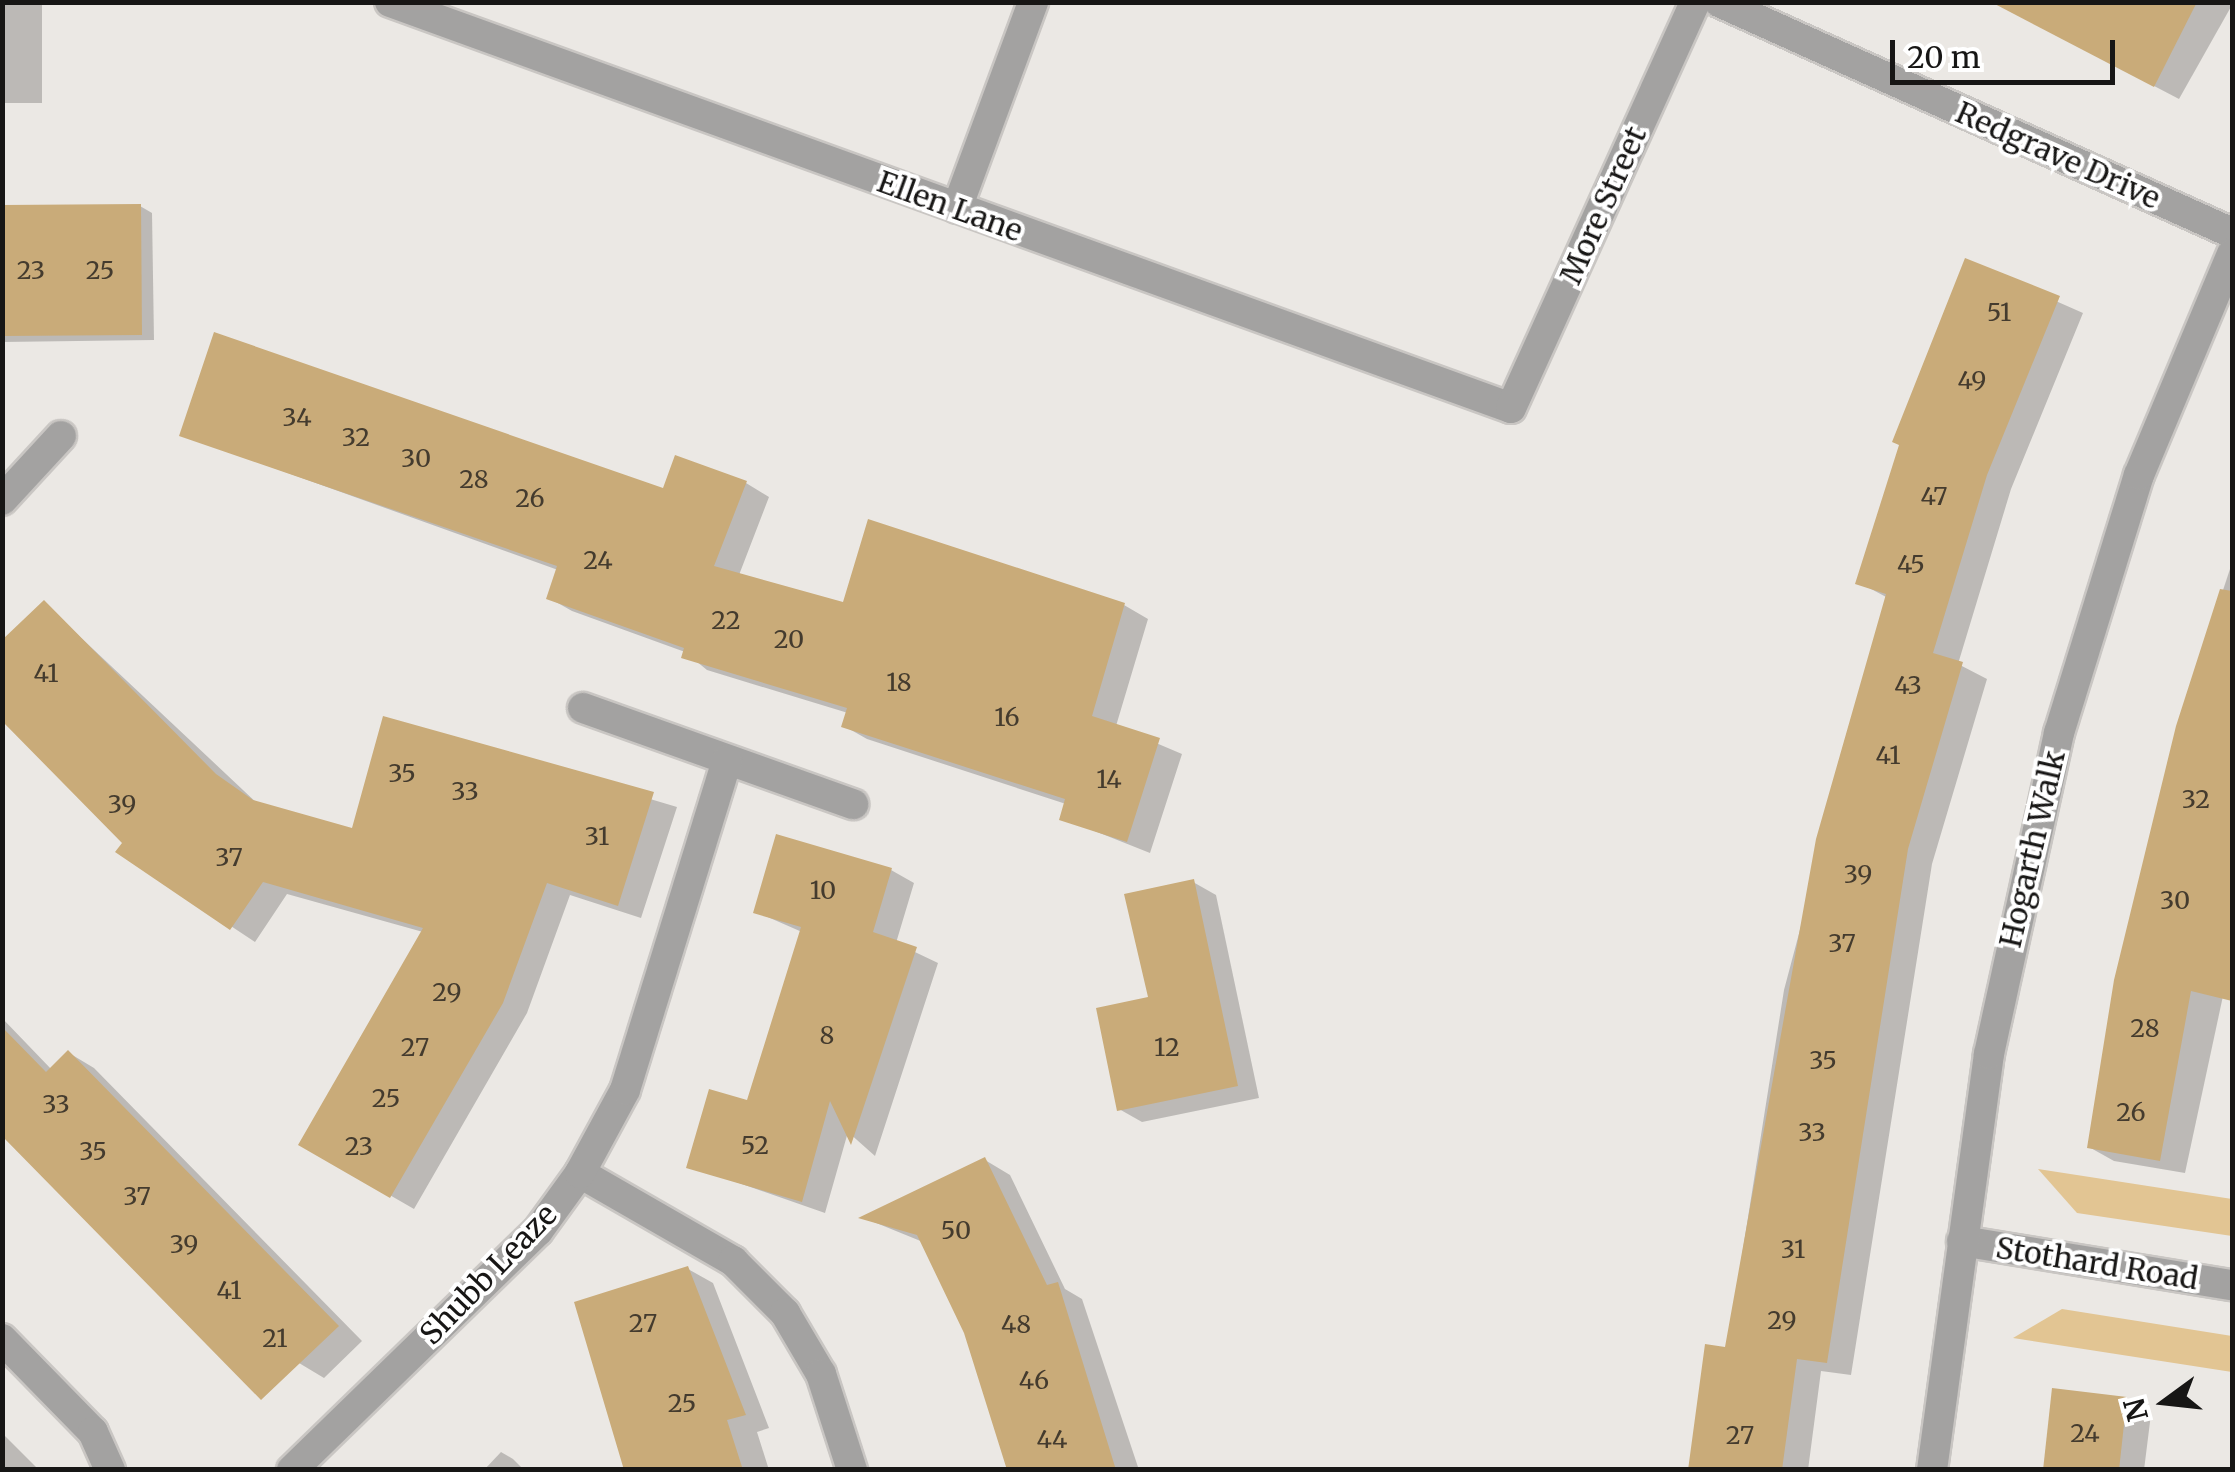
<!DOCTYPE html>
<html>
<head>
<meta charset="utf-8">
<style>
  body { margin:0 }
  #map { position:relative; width:2235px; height:1472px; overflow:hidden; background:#ebe8e4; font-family:Merriweather,serif }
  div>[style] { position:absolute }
  .green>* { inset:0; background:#e2c593 }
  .shadow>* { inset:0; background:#0003 }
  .building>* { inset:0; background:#c9ab79 }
  .roads { filter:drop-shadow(2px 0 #c9c6c3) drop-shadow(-2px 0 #c9c6c3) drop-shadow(0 2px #c9c6c3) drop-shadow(0 -2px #c9c6c3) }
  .minor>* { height:30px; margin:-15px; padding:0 15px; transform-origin:15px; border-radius:15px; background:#a3a2a1 }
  span { translate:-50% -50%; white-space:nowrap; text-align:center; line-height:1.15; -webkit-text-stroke:8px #fff; paint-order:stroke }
  .number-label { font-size:25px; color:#443b2e }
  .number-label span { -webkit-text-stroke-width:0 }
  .street-label { font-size:30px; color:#171615 }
  .frame { position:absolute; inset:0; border:5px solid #171615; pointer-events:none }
  .north { position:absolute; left:2115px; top:1352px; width:100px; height:100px; -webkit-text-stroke:8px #fff; paint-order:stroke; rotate:255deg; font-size:28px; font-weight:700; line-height:40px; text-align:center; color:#171615 }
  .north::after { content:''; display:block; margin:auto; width:35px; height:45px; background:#171615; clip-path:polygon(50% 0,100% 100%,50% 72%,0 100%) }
  .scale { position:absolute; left:1890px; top:40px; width:225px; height:45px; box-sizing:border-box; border:5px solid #171615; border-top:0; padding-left:12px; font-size:30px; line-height:35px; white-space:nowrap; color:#171615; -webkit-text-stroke:8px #fff; paint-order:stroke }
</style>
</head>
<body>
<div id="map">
  <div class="green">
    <i style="clip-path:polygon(2038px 1169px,2232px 1199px,2232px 1236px,2077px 1213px)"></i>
    <i style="clip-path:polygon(2062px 1309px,2232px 1336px,2232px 1372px,2013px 1338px)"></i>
  </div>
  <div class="shadow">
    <i style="clip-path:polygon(2px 2px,42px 2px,42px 103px,2px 103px)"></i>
    <i style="clip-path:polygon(2085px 2px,2232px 2px,2232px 5px,2179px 99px,2091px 53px)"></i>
    <i style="clip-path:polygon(140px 206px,152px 213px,154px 340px,2px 342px,2px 207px)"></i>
    <i style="clip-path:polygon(1967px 262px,2083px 313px,2011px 489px,1958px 664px,1987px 679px,1932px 864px,1851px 1375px,1821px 1371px,1808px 1470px,1690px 1470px,1727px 1350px,1784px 990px,1888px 598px,1858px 582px)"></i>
    <i style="clip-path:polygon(182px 435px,664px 491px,746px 483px,769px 497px,739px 575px,844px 605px,1124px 605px,1148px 619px,1116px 726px,1182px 754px,1150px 853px,1062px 818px,1066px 804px,867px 739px,844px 726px,848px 713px,707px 670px,685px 652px,572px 611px,549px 598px,558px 570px)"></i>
    <i style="clip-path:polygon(2232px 563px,2232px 954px,2185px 1173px,2114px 1161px,2089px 1147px,2178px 726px)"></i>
    <i style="clip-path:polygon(44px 603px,259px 805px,354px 832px,385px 720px,677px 807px,641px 918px,570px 895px,527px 1013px,414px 1209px,301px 1144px,423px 932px,287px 894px,255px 942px,119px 852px,126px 843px)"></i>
    <i style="clip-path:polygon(891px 870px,914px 883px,896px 943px,938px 963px,875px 1156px,848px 1132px,825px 1213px,696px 1168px,748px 1103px,802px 932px,756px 912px)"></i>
    <i style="clip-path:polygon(1193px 882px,1216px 895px,1259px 1098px,1142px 1122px,1119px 1109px)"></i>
    <i style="clip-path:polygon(2px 1018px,52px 1070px,69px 1053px,94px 1068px,362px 1341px,324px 1378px,299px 1363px,2px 1133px)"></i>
    <i style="clip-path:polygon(985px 1160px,1010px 1175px,1065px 1289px,1082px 1299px,1139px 1470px,1009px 1470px,966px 1332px,923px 1242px,864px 1218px)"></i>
    <i style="clip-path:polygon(688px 1269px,713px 1283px,769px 1428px,757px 1432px,769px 1470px,645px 1470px)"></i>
    <i style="clip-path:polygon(2127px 1399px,2151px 1414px,2144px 1470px,2044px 1470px)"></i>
    <i style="clip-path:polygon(2px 1433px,39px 1470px,2px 1470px)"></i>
    <i style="clip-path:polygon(501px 1452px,513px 1459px,524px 1470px,484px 1470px)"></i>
  </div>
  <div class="building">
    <i style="clip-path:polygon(1991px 2px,2197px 2px,2154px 87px)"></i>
    <i style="clip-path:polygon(141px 204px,142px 335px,2px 336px,2px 205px)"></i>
    <i style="clip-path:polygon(1965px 258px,2060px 296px,1987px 475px,1933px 653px,1963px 662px,1908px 849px,1827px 1363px,1797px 1359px,1782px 1470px,1688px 1470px,1705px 1344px,1725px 1347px,1816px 839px,1886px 594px,1855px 584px,1899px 445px,1892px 442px)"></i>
    <i style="clip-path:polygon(214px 332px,663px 488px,675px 455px,747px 481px,714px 566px,843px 602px,868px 519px,1125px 603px,1092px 716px,1160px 738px,1127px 842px,1059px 820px,1065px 799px,841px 727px,847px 708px,681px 658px,684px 648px,546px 599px,557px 566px,179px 436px)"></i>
    <i style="clip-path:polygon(2220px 589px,2232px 591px,2232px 1001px,2191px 991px,2160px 1161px,2087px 1148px,2114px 980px,2176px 726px)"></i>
    <i style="clip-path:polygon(44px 600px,216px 774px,253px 800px,352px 828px,383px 716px,654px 792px,618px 906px,547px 883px,503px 1003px,390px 1198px,298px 1145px,423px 928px,263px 882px,230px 930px,115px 852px,122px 843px,2px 721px,2px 640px)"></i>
    <i style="clip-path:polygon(776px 834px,892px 868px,873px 932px,917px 947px,851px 1145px,830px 1101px,802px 1202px,686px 1168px,709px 1089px,747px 1100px,801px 927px,753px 913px)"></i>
    <i style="clip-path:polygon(1194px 879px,1238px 1086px,1117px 1111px,1096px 1008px,1148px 997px,1124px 894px)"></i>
    <i style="clip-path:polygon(2px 1027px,46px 1072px,68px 1050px,339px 1326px,261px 1400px,2px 1136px)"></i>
    <i style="clip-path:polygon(985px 1157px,1047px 1285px,1058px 1282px,1116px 1470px,1007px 1470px,964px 1333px,917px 1235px,858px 1218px)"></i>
    <i style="clip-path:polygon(688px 1266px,746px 1415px,727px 1420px,743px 1470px,624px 1470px,574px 1302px)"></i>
    <i style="clip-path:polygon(2052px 1388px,2127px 1397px,2119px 1470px,2043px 1470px)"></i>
  </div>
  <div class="roads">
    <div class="minor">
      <i style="left:390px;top:2px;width:1192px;rotate:19.91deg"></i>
      <i style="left:1511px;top:408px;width:446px;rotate:-65.6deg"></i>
      <i style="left:1719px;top:2px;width:563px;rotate:24.24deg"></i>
      <i style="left:957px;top:208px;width:220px;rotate:-69.7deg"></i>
      <i style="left:2px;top:500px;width:87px;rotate:-47.3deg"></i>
      <i style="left:583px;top:708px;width:287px;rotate:19.6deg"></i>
      <i style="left:580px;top:1173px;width:177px;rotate:29.9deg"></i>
      <i style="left:733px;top:1261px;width:74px;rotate:45deg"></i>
      <i style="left:785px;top:1313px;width:71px;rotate:59.5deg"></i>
      <i style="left:821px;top:1374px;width:101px;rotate:72.1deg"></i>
      <i style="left:1962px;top:1241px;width:274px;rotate:9.3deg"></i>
      <i style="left:2px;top:1339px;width:130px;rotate:45.6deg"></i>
      <i style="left:93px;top:1432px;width:42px;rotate:65.9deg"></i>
      <i style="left:292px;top:1470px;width:343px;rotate:-44.2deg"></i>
      <i style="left:538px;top:1231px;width:72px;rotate:-54.1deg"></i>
      <i style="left:580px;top:1173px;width:94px;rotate:-61.5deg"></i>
      <i style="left:625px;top:1090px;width:345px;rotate:-72.8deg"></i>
      <i style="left:1932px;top:1470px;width:420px;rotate:-82.2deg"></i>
      <i style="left:1989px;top:1054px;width:329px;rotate:-77.7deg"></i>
      <i style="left:2059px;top:733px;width:270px;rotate:-72.8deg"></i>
      <i style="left:2139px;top:475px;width:240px;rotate:-67.2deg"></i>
    </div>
  </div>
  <div class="number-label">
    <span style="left:31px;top:270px">23</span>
    <span style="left:100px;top:270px">25</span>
    <span style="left:1999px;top:312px">51</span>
    <span style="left:1972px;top:380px">49</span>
    <span style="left:297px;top:417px">34</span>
    <span style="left:356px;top:437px">32</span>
    <span style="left:416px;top:458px">30</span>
    <span style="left:474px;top:479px">28</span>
    <span style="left:1934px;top:496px">47</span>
    <span style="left:530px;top:498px">26</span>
    <span style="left:598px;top:560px">24</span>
    <span style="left:1911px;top:564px">45</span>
    <span style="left:726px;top:620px">22</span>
    <span style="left:789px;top:639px">20</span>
    <span style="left:46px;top:673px">41</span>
    <span style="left:899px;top:682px">18</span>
    <span style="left:1908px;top:685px">43</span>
    <span style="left:1007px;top:717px">16</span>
    <span style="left:1888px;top:755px">41</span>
    <span style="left:402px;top:773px">35</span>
    <span style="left:1109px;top:779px">14</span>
    <span style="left:465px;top:791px">33</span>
    <span style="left:2196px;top:799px">32</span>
    <span style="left:122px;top:804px">39</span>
    <span style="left:597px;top:836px">31</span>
    <span style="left:229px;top:857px">37</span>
    <span style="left:1858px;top:874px">39</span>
    <span style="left:823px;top:890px">10</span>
    <span style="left:2175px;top:900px">30</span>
    <span style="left:1842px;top:943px">37</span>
    <span style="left:447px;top:992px">29</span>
    <span style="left:2145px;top:1028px">28</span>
    <span style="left:827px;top:1035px">8</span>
    <span style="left:415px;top:1047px">27</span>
    <span style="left:1167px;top:1047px">12</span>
    <span style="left:1823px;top:1060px">35</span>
    <span style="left:386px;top:1098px">25</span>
    <span style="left:56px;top:1104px">33</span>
    <span style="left:2131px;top:1112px">26</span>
    <span style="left:1812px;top:1132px">33</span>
    <span style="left:755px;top:1145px">52</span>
    <span style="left:359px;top:1146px">23</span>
    <span style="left:93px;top:1151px">35</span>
    <span style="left:137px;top:1196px">37</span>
    <span style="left:956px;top:1230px">50</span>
    <span style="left:184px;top:1244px">39</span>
    <span style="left:1793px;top:1249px">31</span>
    <span style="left:229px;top:1290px">41</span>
    <span style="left:1782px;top:1320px">29</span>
    <span style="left:643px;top:1323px">27</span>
    <span style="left:1016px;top:1324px">48</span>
    <span style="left:275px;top:1338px">21</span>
    <span style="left:1034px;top:1380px">46</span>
    <span style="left:682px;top:1403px">25</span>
    <span style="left:2085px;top:1433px">24</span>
    <span style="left:1740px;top:1435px">27</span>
    <span style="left:1052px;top:1439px">44</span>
  </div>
  <div class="street-label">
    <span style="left:2058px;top:155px;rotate:24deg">Redgrave Drive</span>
    <span style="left:1603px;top:205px;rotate:-66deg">More Street</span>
    <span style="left:950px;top:206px;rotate:20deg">Ellen Lane</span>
    <span style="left:2032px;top:849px;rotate:-77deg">Hogarth Walk</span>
    <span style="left:2097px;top:1263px;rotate:9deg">Stothard Road</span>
    <span style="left:488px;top:1274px;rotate:-46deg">Shubb Leaze</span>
  </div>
  <div class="frame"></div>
  <div class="north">N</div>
  <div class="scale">20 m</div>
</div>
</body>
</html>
